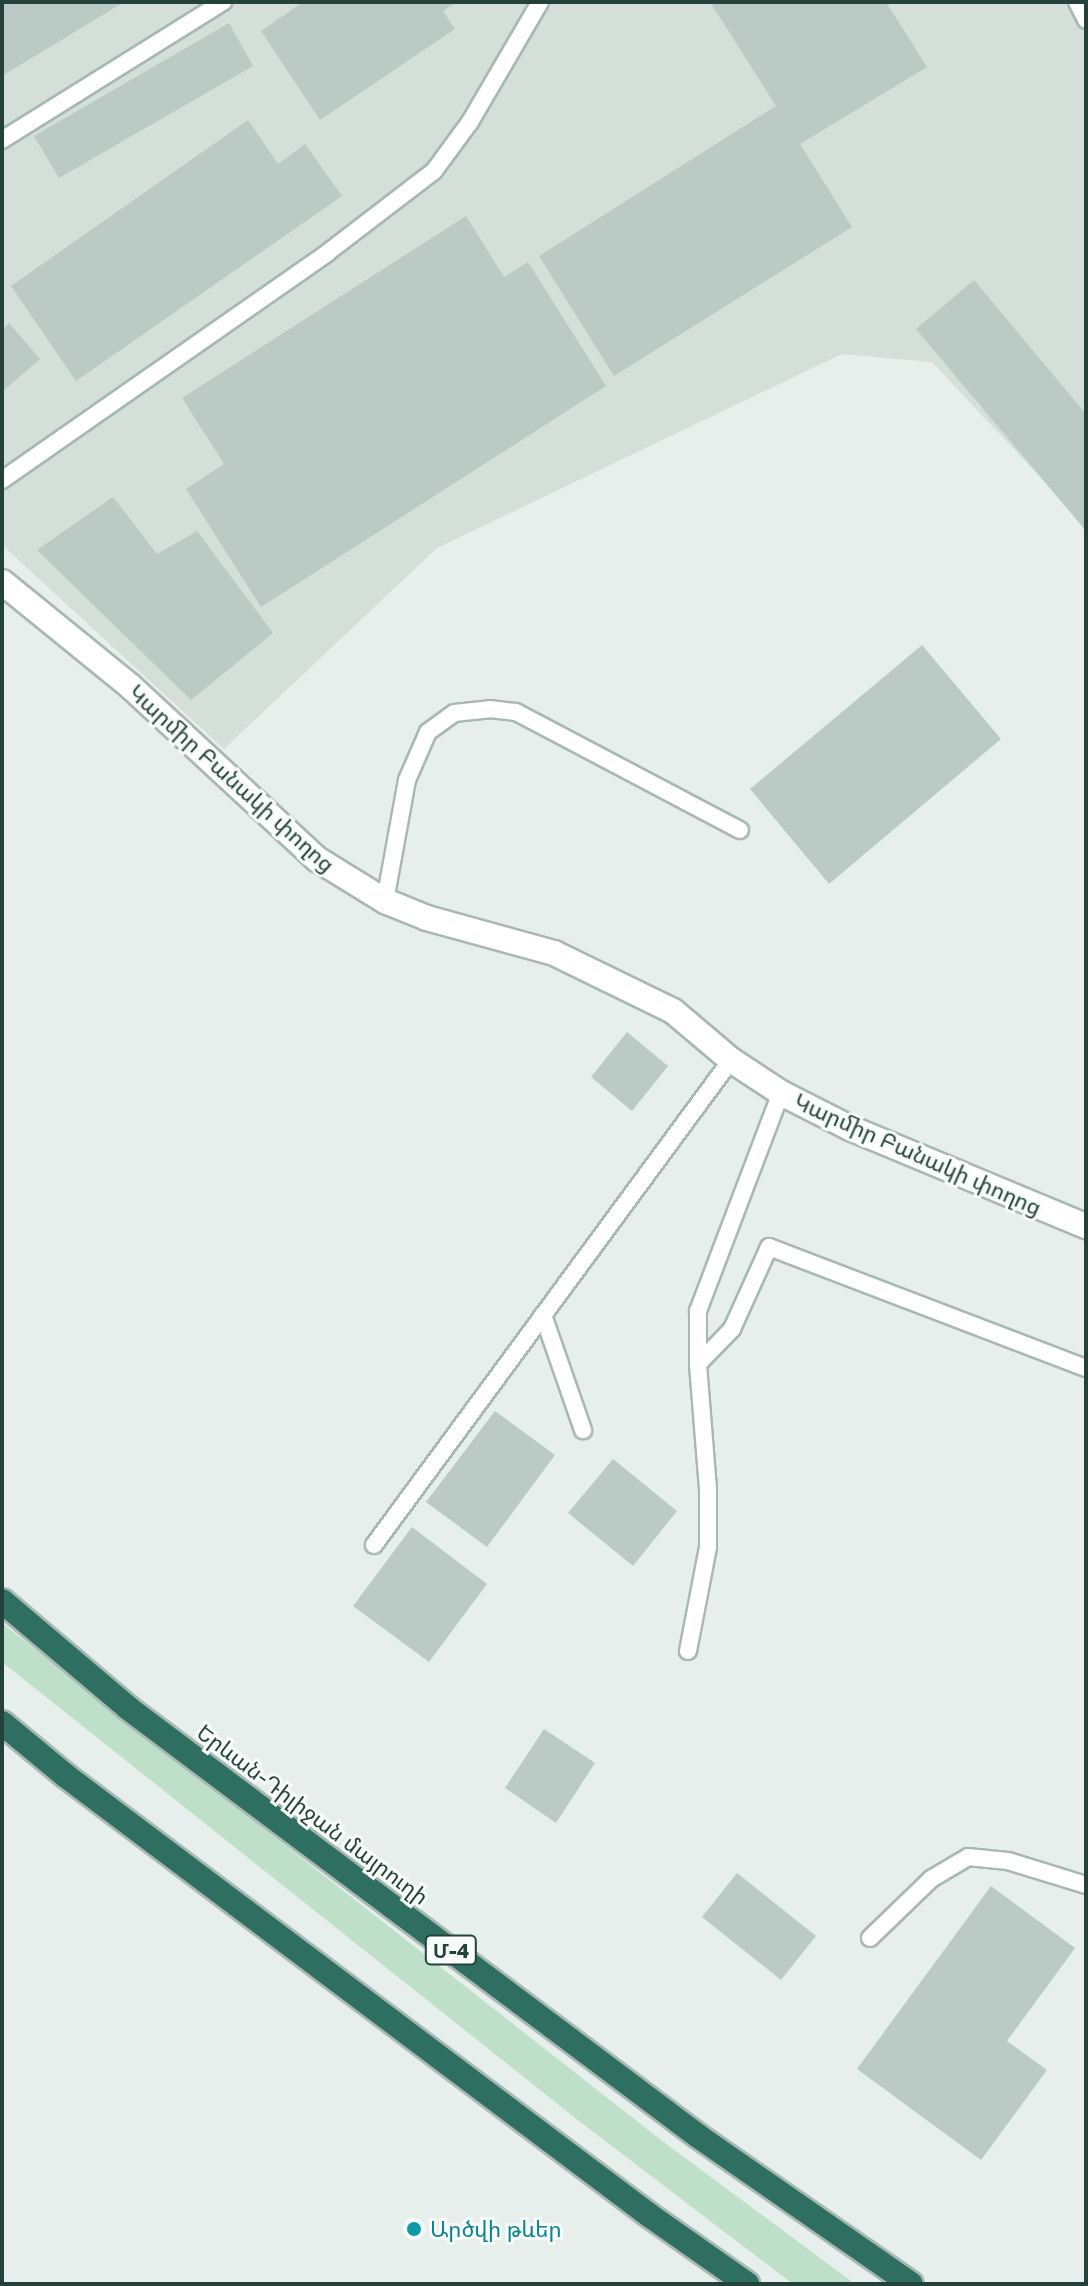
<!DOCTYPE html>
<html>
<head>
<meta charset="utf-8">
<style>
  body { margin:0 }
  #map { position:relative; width:1088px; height:2286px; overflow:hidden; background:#e6efeb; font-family:"Golos Text","Noto Sans Armenian",sans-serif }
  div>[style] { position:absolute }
  .built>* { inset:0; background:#d4dfda }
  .green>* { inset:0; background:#bfe0c8 }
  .building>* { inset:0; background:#bbcac4 }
  .roads { filter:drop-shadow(2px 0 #a8b8b2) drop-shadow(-2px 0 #a8b8b2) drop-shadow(0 2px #a8b8b2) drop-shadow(0 -2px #a8b8b2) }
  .lane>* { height:16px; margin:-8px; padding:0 8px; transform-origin:8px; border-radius:8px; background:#fff }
  .secondary>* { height:24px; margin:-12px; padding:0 12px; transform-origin:12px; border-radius:12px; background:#fff }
  .highway>* { height:24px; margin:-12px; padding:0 12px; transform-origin:12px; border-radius:12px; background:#2f6f62 }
  .dots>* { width:22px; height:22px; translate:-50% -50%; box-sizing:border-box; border:4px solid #f7fbf9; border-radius:50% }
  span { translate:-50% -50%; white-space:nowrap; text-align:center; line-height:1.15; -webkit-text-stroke:6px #f7fbf9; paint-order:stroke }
  .shield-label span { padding:2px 6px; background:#f7fbf9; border:2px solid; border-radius:6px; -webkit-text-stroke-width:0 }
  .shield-label { font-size:20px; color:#24423a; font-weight:700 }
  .street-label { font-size:22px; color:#24423a }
  .culture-label { font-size:22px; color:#0d838f }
  .left { translate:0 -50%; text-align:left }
  .frame { position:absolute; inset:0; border:4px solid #24423a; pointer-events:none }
</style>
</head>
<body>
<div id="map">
  <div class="built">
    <i style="clip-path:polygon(2px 2px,1086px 2px,1086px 526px,932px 362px,842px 354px,437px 548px,224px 749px,2px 545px)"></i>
  </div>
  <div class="green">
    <i style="clip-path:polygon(2px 1623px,661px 2140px,855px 2284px,793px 2284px,579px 2121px,2px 1662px)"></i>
  </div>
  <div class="building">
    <i style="clip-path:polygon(2px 2px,124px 2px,2px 76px)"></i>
    <i style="clip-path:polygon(303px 2px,457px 2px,443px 11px,455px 29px,320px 120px,261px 31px)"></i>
    <i style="clip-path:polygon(710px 2px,886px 2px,927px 67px,800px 144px,852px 227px,614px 376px,539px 256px,776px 106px)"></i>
    <i style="clip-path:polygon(229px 23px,253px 66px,59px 178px,34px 136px)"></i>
    <i style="clip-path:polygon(248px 120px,278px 164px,305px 144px,342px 196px,76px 381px,11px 286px)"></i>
    <i style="clip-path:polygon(466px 216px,504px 277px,528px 262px,606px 386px,261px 607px,186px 489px,224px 464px,182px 398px)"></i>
    <i style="clip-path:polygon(974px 280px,1086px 414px,1086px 531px,916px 329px)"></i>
    <i style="clip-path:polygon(9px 323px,40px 359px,2px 392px,2px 330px)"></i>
    <i style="clip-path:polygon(113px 497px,157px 554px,197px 531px,273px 633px,191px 700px,37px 550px)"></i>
    <i style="clip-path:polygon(922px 645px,1001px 739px,829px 884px,750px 789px)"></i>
    <i style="clip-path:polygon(627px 1032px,668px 1066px,632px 1111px,591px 1077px)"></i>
    <i style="clip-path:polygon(495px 1411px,555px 1455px,487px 1547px,426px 1502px)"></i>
    <i style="clip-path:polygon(613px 1459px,677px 1511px,633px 1566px,568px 1513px)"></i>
    <i style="clip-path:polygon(412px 1527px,487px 1584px,429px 1662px,353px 1606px)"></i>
    <i style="clip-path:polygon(544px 1729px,595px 1763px,556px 1823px,505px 1788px)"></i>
    <i style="clip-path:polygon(737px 1873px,816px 1936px,781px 1980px,702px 1917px)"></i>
    <i style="clip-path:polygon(991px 1886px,1075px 1948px,1007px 2041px,1047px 2070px,981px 2160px,857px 2069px)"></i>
  </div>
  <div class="roads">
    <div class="lane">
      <i style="left:1077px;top:2px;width:20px;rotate:63deg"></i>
      <i style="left:2px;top:140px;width:261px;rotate:-32deg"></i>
      <i style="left:2px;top:480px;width:396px;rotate:-34.9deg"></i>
      <i style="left:327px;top:253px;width:135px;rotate:-37.5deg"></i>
      <i style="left:434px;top:171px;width:61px;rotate:-53.7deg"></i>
      <i style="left:470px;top:122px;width:139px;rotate:-59.7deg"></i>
      <i style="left:385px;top:901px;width:123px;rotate:-79.7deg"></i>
      <i style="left:407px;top:780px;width:52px;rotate:-66.4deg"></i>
      <i style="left:428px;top:732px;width:32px;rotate:-36deg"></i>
      <i style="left:454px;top:713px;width:36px;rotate:-6deg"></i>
      <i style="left:490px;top:709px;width:26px;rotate:7deg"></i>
      <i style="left:516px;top:712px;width:253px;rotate:27.8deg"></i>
      <i style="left:543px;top:1315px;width:122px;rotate:70.8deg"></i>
      <i style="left:698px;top:1364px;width:49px;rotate:-45.8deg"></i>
      <i style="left:732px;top:1329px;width:90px;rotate:-65.7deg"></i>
      <i style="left:769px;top:1247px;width:339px;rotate:20.9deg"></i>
      <i style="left:374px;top:1545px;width:602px;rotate:-53.64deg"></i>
      <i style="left:688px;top:1651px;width:106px;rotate:-79.1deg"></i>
      <i style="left:708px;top:1547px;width:58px;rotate:-90deg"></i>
      <i style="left:708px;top:1489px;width:125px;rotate:-94.6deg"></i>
      <i style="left:698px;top:1364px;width:53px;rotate:-90deg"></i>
      <i style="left:698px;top:1311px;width:233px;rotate:-69.2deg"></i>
      <i style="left:870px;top:1938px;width:85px;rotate:-44deg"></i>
      <i style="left:931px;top:1879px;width:43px;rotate:-30.7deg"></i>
      <i style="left:968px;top:1857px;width:40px;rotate:5.7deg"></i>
      <i style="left:1008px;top:1861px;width:82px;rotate:17.1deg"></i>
    </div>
    <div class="secondary">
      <i style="left:2px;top:582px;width:165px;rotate:39.1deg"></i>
      <i style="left:130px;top:686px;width:255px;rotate:42.8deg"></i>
      <i style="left:317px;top:859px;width:80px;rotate:31.7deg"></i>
      <i style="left:385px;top:901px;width:45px;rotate:22deg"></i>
      <i style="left:427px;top:918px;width:132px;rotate:15.4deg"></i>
      <i style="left:554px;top:953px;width:132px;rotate:26deg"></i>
      <i style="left:673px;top:1011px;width:76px;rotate:40.2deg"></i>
      <i style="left:731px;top:1060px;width:60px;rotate:33.4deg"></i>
      <i style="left:781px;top:1093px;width:77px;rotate:26.9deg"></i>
      <i style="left:850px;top:1128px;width:256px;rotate:22.6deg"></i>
    </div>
    <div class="highway">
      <i style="left:2px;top:1601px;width:165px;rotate:40.3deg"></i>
      <i style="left:128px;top:1708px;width:713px;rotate:36.9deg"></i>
      <i style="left:698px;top:2136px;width:259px;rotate:34.8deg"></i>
      <i style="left:2px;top:1723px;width:83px;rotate:39.6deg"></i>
      <i style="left:66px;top:1776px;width:730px;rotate:36.98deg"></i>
      <i style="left:649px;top:2215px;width:120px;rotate:35.1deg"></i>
    </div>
  </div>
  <div class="dots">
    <i style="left:414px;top:2229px;background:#0f9aa8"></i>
  </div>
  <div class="shield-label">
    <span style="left:451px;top:1950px">Մ-4</span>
  </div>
  <div class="street-label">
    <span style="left:232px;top:778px;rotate:42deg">Կարմիր Բանակի փողոց</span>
    <span style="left:918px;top:1154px;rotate:24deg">Կարմիր Բանակի փողոց</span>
    <span style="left:313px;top:1814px;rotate:37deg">Երևան-Դիլիջան մայրուղի</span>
  </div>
  <div class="culture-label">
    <span class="left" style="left:430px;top:2229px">Արծվի թևեր</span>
  </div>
  <div class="frame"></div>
</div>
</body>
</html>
